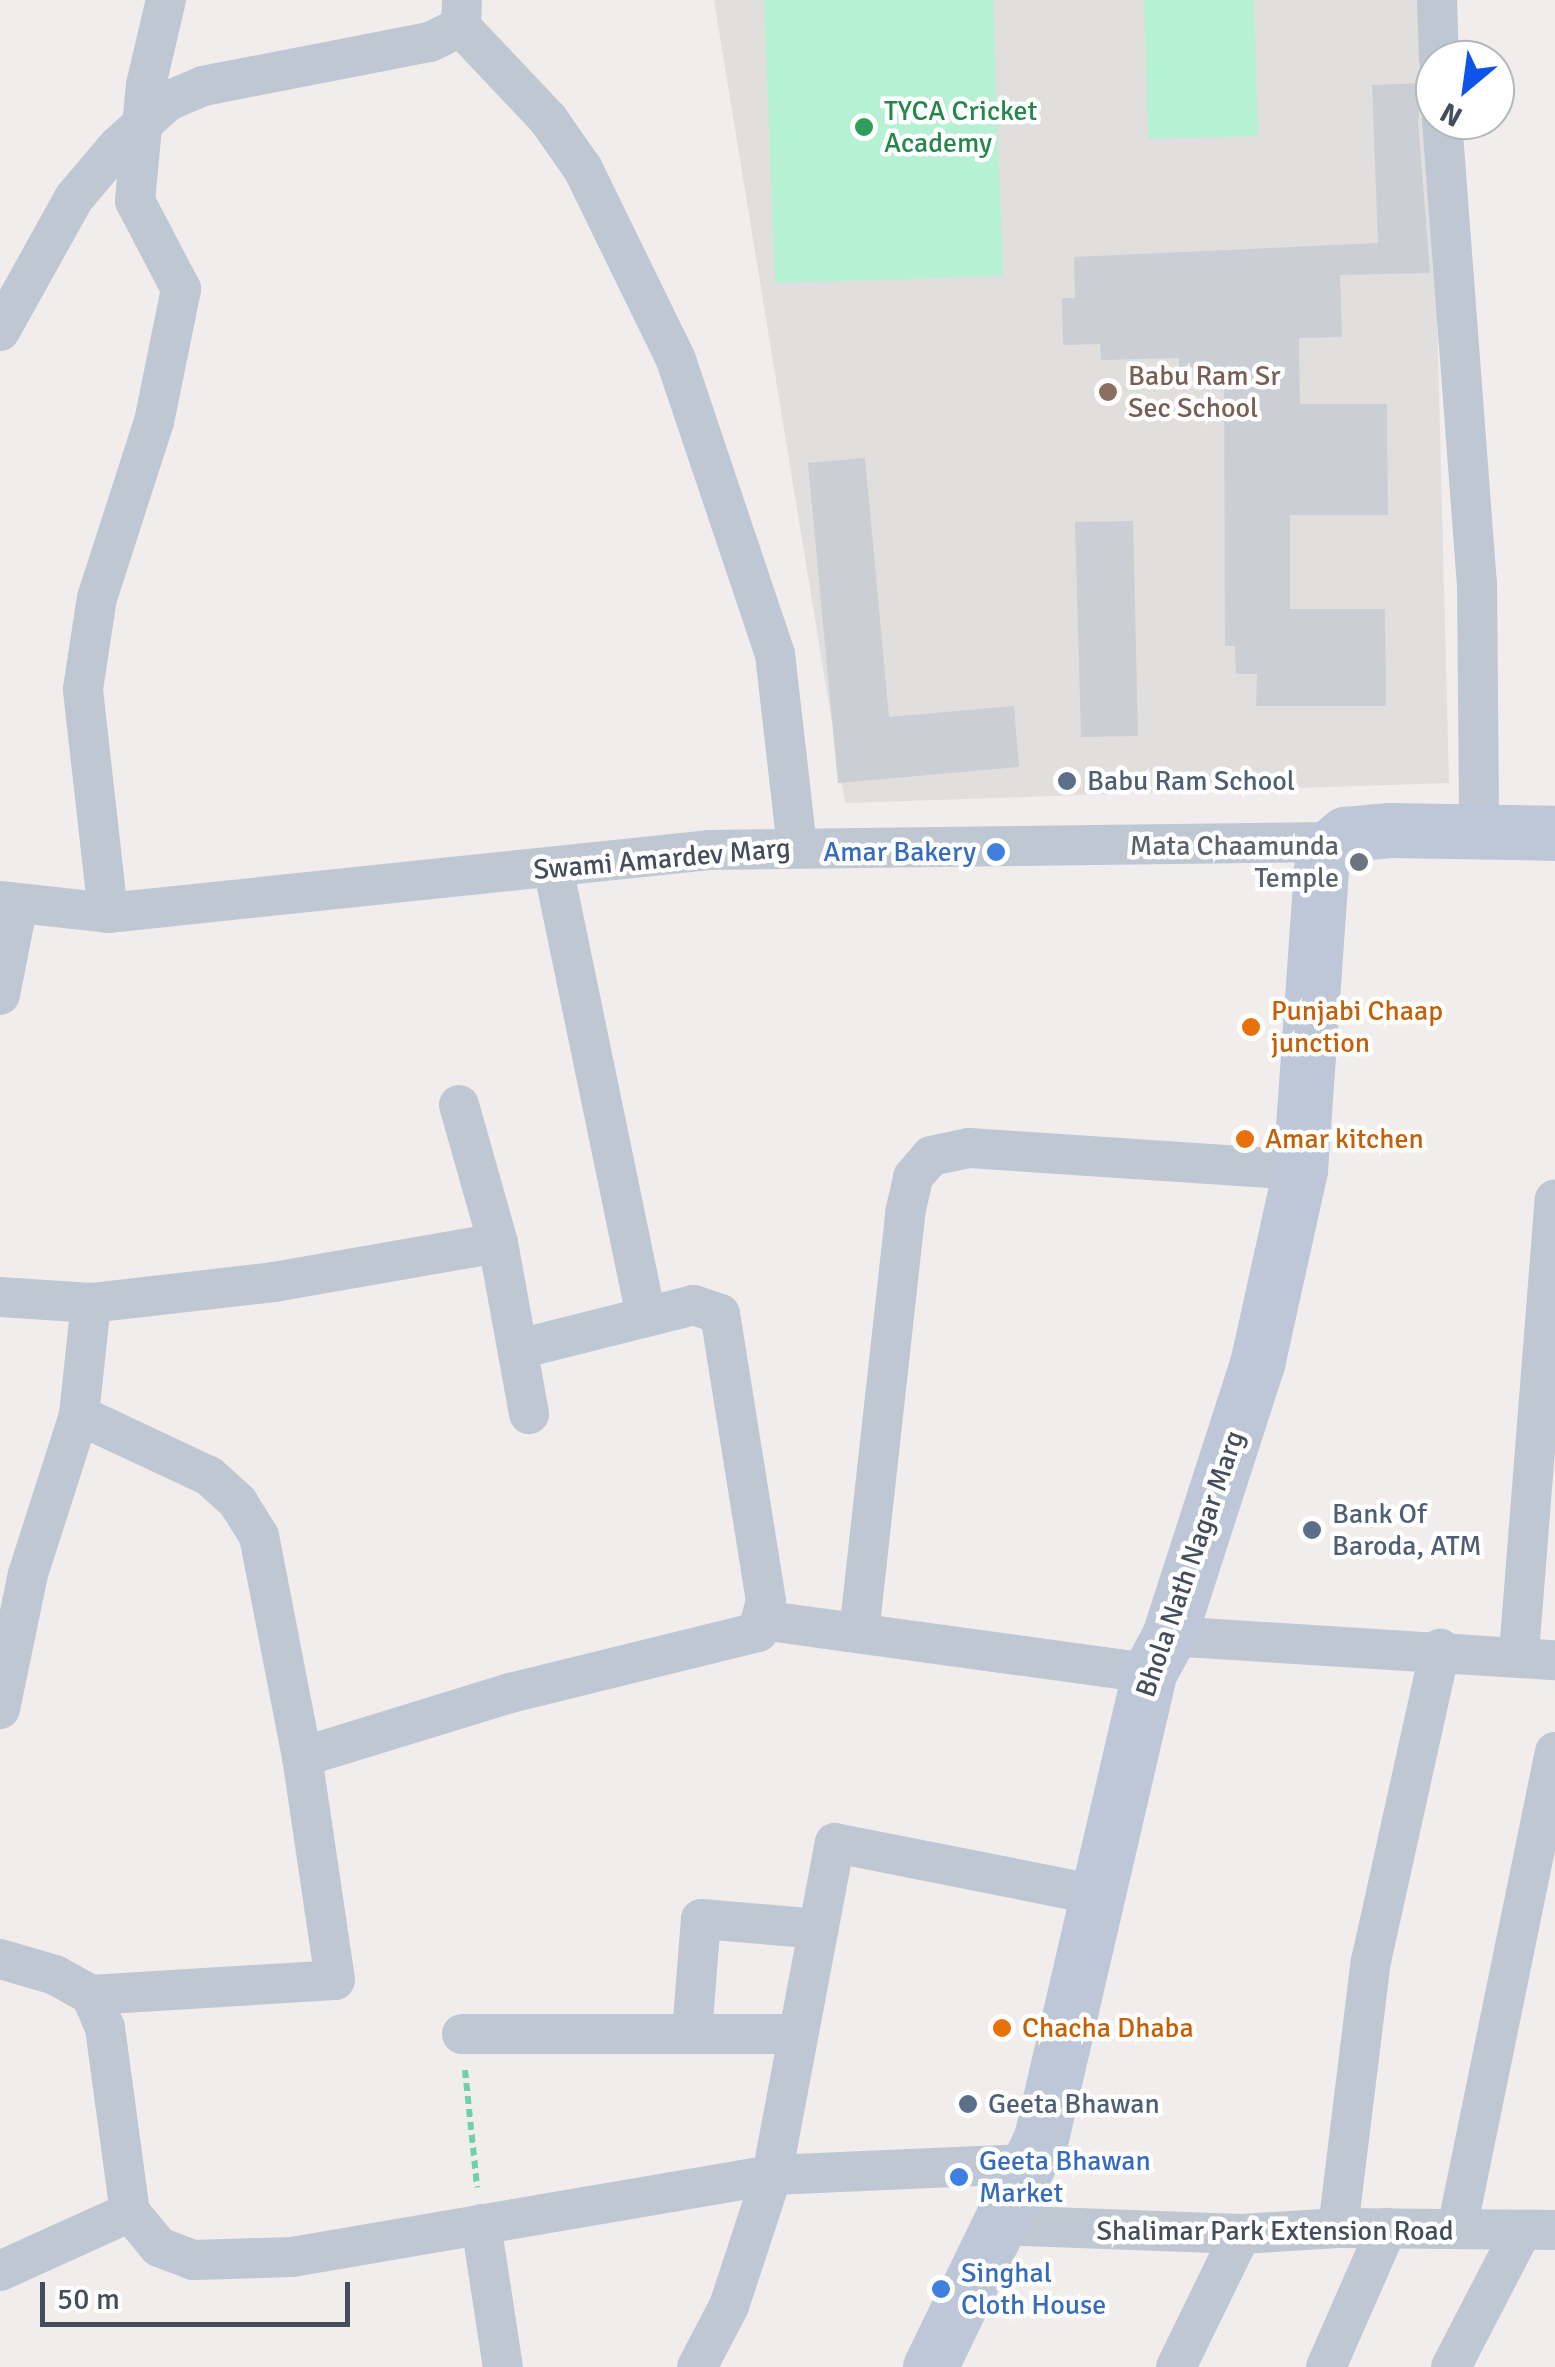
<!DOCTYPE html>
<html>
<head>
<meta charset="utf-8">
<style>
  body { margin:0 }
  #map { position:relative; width:1555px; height:2367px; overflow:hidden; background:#f0edec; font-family:Signika,sans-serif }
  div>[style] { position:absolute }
  .education>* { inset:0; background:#e1dede }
  .green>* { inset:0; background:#b7f1d4 }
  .building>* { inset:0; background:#cbced5 }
  .path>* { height:6px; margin-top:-3px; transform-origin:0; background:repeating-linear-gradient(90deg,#6dd1ab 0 8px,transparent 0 13px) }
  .street>* { height:40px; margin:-20px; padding:0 20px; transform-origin:20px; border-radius:20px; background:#bfc7d3 }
  .secondary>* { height:55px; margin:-27.5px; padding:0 27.5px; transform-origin:27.5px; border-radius:27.5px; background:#bdc7d7 }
  .dots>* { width:28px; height:28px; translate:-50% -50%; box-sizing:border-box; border:5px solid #fff; border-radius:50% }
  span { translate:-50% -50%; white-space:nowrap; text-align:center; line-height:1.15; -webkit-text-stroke:9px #fff; paint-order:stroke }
  .leisure-label { font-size:28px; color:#27864d }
  .left { translate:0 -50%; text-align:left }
  .education-label { font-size:28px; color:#785e54 }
  .service-label { font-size:28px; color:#4e5e75 }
  .worship-label { font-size:28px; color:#5b616d }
  .right { translate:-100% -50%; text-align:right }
  .shop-label { font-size:28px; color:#366cbe }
  .street-label { font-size:28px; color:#444d5b }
  .food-label { font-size:28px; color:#c56008 }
  .north { position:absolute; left:1415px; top:40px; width:100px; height:100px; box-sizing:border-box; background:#fff; border:2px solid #b4b8bd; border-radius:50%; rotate:209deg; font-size:28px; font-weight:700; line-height:40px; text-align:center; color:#444d5b }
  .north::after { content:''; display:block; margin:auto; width:35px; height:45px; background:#0d54e9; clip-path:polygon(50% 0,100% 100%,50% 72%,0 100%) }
  .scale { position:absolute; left:40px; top:2282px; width:310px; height:45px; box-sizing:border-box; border:5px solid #444d5b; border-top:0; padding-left:12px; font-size:30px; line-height:35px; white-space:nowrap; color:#444d5b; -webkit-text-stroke:8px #fff; paint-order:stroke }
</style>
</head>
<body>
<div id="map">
  <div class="education">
    <i style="clip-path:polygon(714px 0,1429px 0,1449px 783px,845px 803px)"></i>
  </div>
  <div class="green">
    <i style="clip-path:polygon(764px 0,993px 0,1003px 276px,775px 283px)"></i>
    <i style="clip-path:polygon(1144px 0,1254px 0,1258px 136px,1148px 139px)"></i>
  </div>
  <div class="building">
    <i style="clip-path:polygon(1423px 83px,1418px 122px,1430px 273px,1340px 275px,1342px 337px,1299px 338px,1300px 404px,1387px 404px,1388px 515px,1290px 515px,1290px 609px,1385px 609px,1386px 706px,1256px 706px,1257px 674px,1236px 674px,1235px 646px,1225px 646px,1224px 367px,1179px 369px,1179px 358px,1101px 360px,1100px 344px,1063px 345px,1062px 298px,1075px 298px,1074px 257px,1378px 243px,1372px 85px)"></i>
    <i style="clip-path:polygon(865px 458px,889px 717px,1014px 706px,1019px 767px,838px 783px,808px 463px)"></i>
    <i style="clip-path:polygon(1133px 521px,1138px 736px,1081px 737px,1075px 522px)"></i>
  </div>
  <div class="path">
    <i style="left:465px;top:2070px;width:118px;rotate:84.1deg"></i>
  </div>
  <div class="street">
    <i style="left:1437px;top:0;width:60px;rotate:88.1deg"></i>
    <i style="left:461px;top:27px;width:127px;rotate:46.6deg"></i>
    <i style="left:548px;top:119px;width:61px;rotate:55deg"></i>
    <i style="left:583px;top:169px;width:212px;rotate:64deg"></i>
    <i style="left:676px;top:360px;width:310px;rotate:71.4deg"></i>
    <i style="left:775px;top:654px;width:194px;rotate:83.5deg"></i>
    <i style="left:1442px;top:120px;width:464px;rotate:85.7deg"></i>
    <i style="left:1477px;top:583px;width:248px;rotate:89.5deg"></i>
    <i style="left:0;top:331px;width:152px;rotate:-60.9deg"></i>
    <i style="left:74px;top:198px;width:68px;rotate:-49.8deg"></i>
    <i style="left:118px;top:146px;width:67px;rotate:-42deg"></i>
    <i style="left:168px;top:101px;width:38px;rotate:-23deg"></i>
    <i style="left:203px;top:86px;width:231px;rotate:-11deg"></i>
    <i style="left:430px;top:42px;width:34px;rotate:-26deg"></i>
    <i style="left:461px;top:27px;width:24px;rotate:-88deg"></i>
    <i style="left:553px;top:867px;width:459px;rotate:78.3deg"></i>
    <i style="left:0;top:901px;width:109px;rotate:6.3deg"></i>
    <i style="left:108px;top:913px;width:604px;rotate:-5.98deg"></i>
    <i style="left:709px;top:850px;width:619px;rotate:-0.74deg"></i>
    <i style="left:108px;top:913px;width:225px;rotate:-96.4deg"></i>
    <i style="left:83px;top:689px;width:92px;rotate:-81.3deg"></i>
    <i style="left:97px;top:598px;width:185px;rotate:-72.1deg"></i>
    <i style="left:154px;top:422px;width:136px;rotate:-78.5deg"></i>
    <i style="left:181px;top:289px;width:99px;rotate:-117.6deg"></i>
    <i style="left:135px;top:201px;width:117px;rotate:-84.6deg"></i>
    <i style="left:146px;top:85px;width:87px;rotate:-76.8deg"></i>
    <i style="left:0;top:995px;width:89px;rotate:-78.9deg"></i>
    <i style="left:459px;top:1105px;width:143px;rotate:74.2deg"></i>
    <i style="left:498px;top:1243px;width:174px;rotate:79.7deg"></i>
    <i style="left:0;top:1297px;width:91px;rotate:3.8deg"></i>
    <i style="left:91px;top:1303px;width:184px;rotate:-6.5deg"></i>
    <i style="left:274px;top:1282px;width:227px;rotate:-9.9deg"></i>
    <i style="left:761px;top:1620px;width:392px;rotate:7.8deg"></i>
    <i style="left:859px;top:1633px;width:423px;rotate:-83.7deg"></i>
    <i style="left:905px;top:1213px;width:37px;rotate:-77deg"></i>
    <i style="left:913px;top:1177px;width:28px;rotate:-49deg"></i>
    <i style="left:931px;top:1156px;width:39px;rotate:-12deg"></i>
    <i style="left:969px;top:1148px;width:332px;rotate:3.8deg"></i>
    <i style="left:1169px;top:1636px;width:387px;rotate:3.6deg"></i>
    <i style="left:1519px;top:1653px;width:455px;rotate:-85.5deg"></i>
    <i style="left:0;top:1709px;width:138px;rotate:-78.3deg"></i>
    <i style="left:28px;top:1574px;width:167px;rotate:-72.2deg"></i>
    <i style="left:79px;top:1415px;width:113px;rotate:-83.9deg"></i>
    <i style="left:302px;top:1757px;width:218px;rotate:-17.1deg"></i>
    <i style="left:510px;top:1693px;width:255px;rotate:-13.8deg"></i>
    <i style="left:758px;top:1632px;width:32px;rotate:-76deg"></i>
    <i style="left:766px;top:1601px;width:291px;rotate:-99.1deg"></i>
    <i style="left:720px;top:1314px;width:28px;rotate:-161deg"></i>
    <i style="left:694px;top:1305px;width:180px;rotate:165.9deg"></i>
    <i style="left:0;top:1959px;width:57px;rotate:16.2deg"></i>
    <i style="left:55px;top:1975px;width:41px;rotate:29.1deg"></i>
    <i style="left:91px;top:1995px;width:244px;rotate:-3.5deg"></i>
    <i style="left:335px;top:1980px;width:225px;rotate:-98.4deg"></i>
    <i style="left:302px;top:1757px;width:225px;rotate:-101deg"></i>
    <i style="left:259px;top:1536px;width:40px;rotate:-122deg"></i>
    <i style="left:238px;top:1502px;width:39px;rotate:-138deg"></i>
    <i style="left:209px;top:1476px;width:144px;rotate:-154.9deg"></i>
    <i style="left:91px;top:1995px;width:36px;rotate:67deg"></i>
    <i style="left:105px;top:2028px;width:186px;rotate:82.3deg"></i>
    <i style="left:130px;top:2212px;width:45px;rotate:50.4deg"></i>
    <i style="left:159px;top:2247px;width:36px;rotate:21deg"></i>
    <i style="left:193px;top:2260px;width:99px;rotate:-1.7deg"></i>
    <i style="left:292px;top:2257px;width:487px;rotate:-9.7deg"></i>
    <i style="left:772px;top:2175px;width:256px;rotate:-2.5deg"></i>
    <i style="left:692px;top:2033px;width:114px;rotate:-85.5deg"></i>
    <i style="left:701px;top:1919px;width:118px;rotate:4.8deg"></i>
    <i style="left:462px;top:2034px;width:334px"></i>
    <i style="left:481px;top:2224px;width:145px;rotate:81.3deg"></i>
    <i style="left:995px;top:2225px;width:246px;rotate:2.1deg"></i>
    <i style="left:1241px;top:2234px;width:97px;rotate:-3.5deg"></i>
    <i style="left:1338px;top:2228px;width:217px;rotate:0.5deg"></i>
    <i style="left:1338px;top:2228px;width:269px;rotate:-83deg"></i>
    <i style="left:1371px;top:1961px;width:320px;rotate:-77.5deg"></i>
    <i style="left:1457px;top:2229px;width:487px;rotate:-78.4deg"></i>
    <i style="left:0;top:2271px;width:143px;rotate:-24.4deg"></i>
    <i style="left:697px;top:2367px;width:69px;rotate:-62.3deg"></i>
    <i style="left:729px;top:2306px;width:138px;rotate:-71.8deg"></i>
    <i style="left:772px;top:2175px;width:338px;rotate:-79.3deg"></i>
    <i style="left:835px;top:1843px;width:268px;rotate:11.2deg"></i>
    <i style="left:1176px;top:2367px;width:148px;rotate:-64deg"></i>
    <i style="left:1326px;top:2367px;width:152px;rotate:-66.3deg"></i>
    <i style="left:1451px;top:2367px;width:154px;rotate:-62.6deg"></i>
  </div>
  <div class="secondary">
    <i style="left:930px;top:2367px;width:254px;rotate:-64.1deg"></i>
    <i style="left:1041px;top:2138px;width:477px;rotate:-76.9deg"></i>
    <i style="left:1149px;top:1673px;width:42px;rotate:-61.6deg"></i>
    <i style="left:1169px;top:1636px;width:286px;rotate:-72.1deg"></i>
    <i style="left:1257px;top:1364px;width:199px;rotate:-77.5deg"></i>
    <i style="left:1300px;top:1170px;width:318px;rotate:-86deg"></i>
    <i style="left:1322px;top:853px;width:30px;rotate:-40deg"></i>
    <i style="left:1345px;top:834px;width:45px;rotate:-5.1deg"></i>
    <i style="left:1390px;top:830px;width:165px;rotate:1deg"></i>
  </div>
  <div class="dots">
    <i style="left:864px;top:127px;background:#2e9e5b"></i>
    <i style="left:1108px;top:392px;background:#8d6e63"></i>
    <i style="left:1067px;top:781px;background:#5c6f8a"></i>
    <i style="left:996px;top:852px;background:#3f7fe0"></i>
    <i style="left:1359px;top:862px;background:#6b7280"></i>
    <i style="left:1251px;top:1027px;background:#e8710a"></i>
    <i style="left:1245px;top:1139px;background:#e8710a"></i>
    <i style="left:1312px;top:1530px;background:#5c6f8a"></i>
    <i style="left:1002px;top:2028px;background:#e8710a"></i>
    <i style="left:968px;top:2104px;background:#5c6f8a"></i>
    <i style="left:959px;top:2177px;background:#3f7fe0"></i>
    <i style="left:941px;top:2289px;background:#3f7fe0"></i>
  </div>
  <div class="leisure-label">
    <span class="left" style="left:884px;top:127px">TYCA Cricket<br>Academy</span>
  </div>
  <div class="education-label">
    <span class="left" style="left:1128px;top:392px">Babu Ram Sr<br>Sec School</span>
  </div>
  <div class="service-label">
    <span class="left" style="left:1087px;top:781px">Babu Ram School</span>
    <span class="left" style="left:1332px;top:1530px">Bank Of<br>Baroda, ATM</span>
    <span class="left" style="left:988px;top:2104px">Geeta Bhawan</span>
  </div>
  <div class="worship-label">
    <span class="right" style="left:1339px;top:862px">Mata Chaamunda<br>Temple</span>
  </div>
  <div class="shop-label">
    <span class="right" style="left:976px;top:852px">Amar Bakery</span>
    <span class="left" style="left:979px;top:2177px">Geeta Bhawan<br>Market</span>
    <span class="left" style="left:961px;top:2289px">Singhal<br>Cloth House</span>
  </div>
  <div class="street-label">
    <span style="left:662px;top:859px;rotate:-5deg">Swami Amardev Marg</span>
    <span style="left:1190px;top:1564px;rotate:-71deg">Bhola Nath Nagar Marg</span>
    <span style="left:1275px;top:2231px">Shalimar Park Extension Road</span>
  </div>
  <div class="food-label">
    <span class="left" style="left:1271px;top:1027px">Punjabi Chaap<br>junction</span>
    <span class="left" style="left:1265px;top:1139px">Amar kitchen</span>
    <span class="left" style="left:1022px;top:2028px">Chacha Dhaba</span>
  </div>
  <div class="north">N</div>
  <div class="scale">50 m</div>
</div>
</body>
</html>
